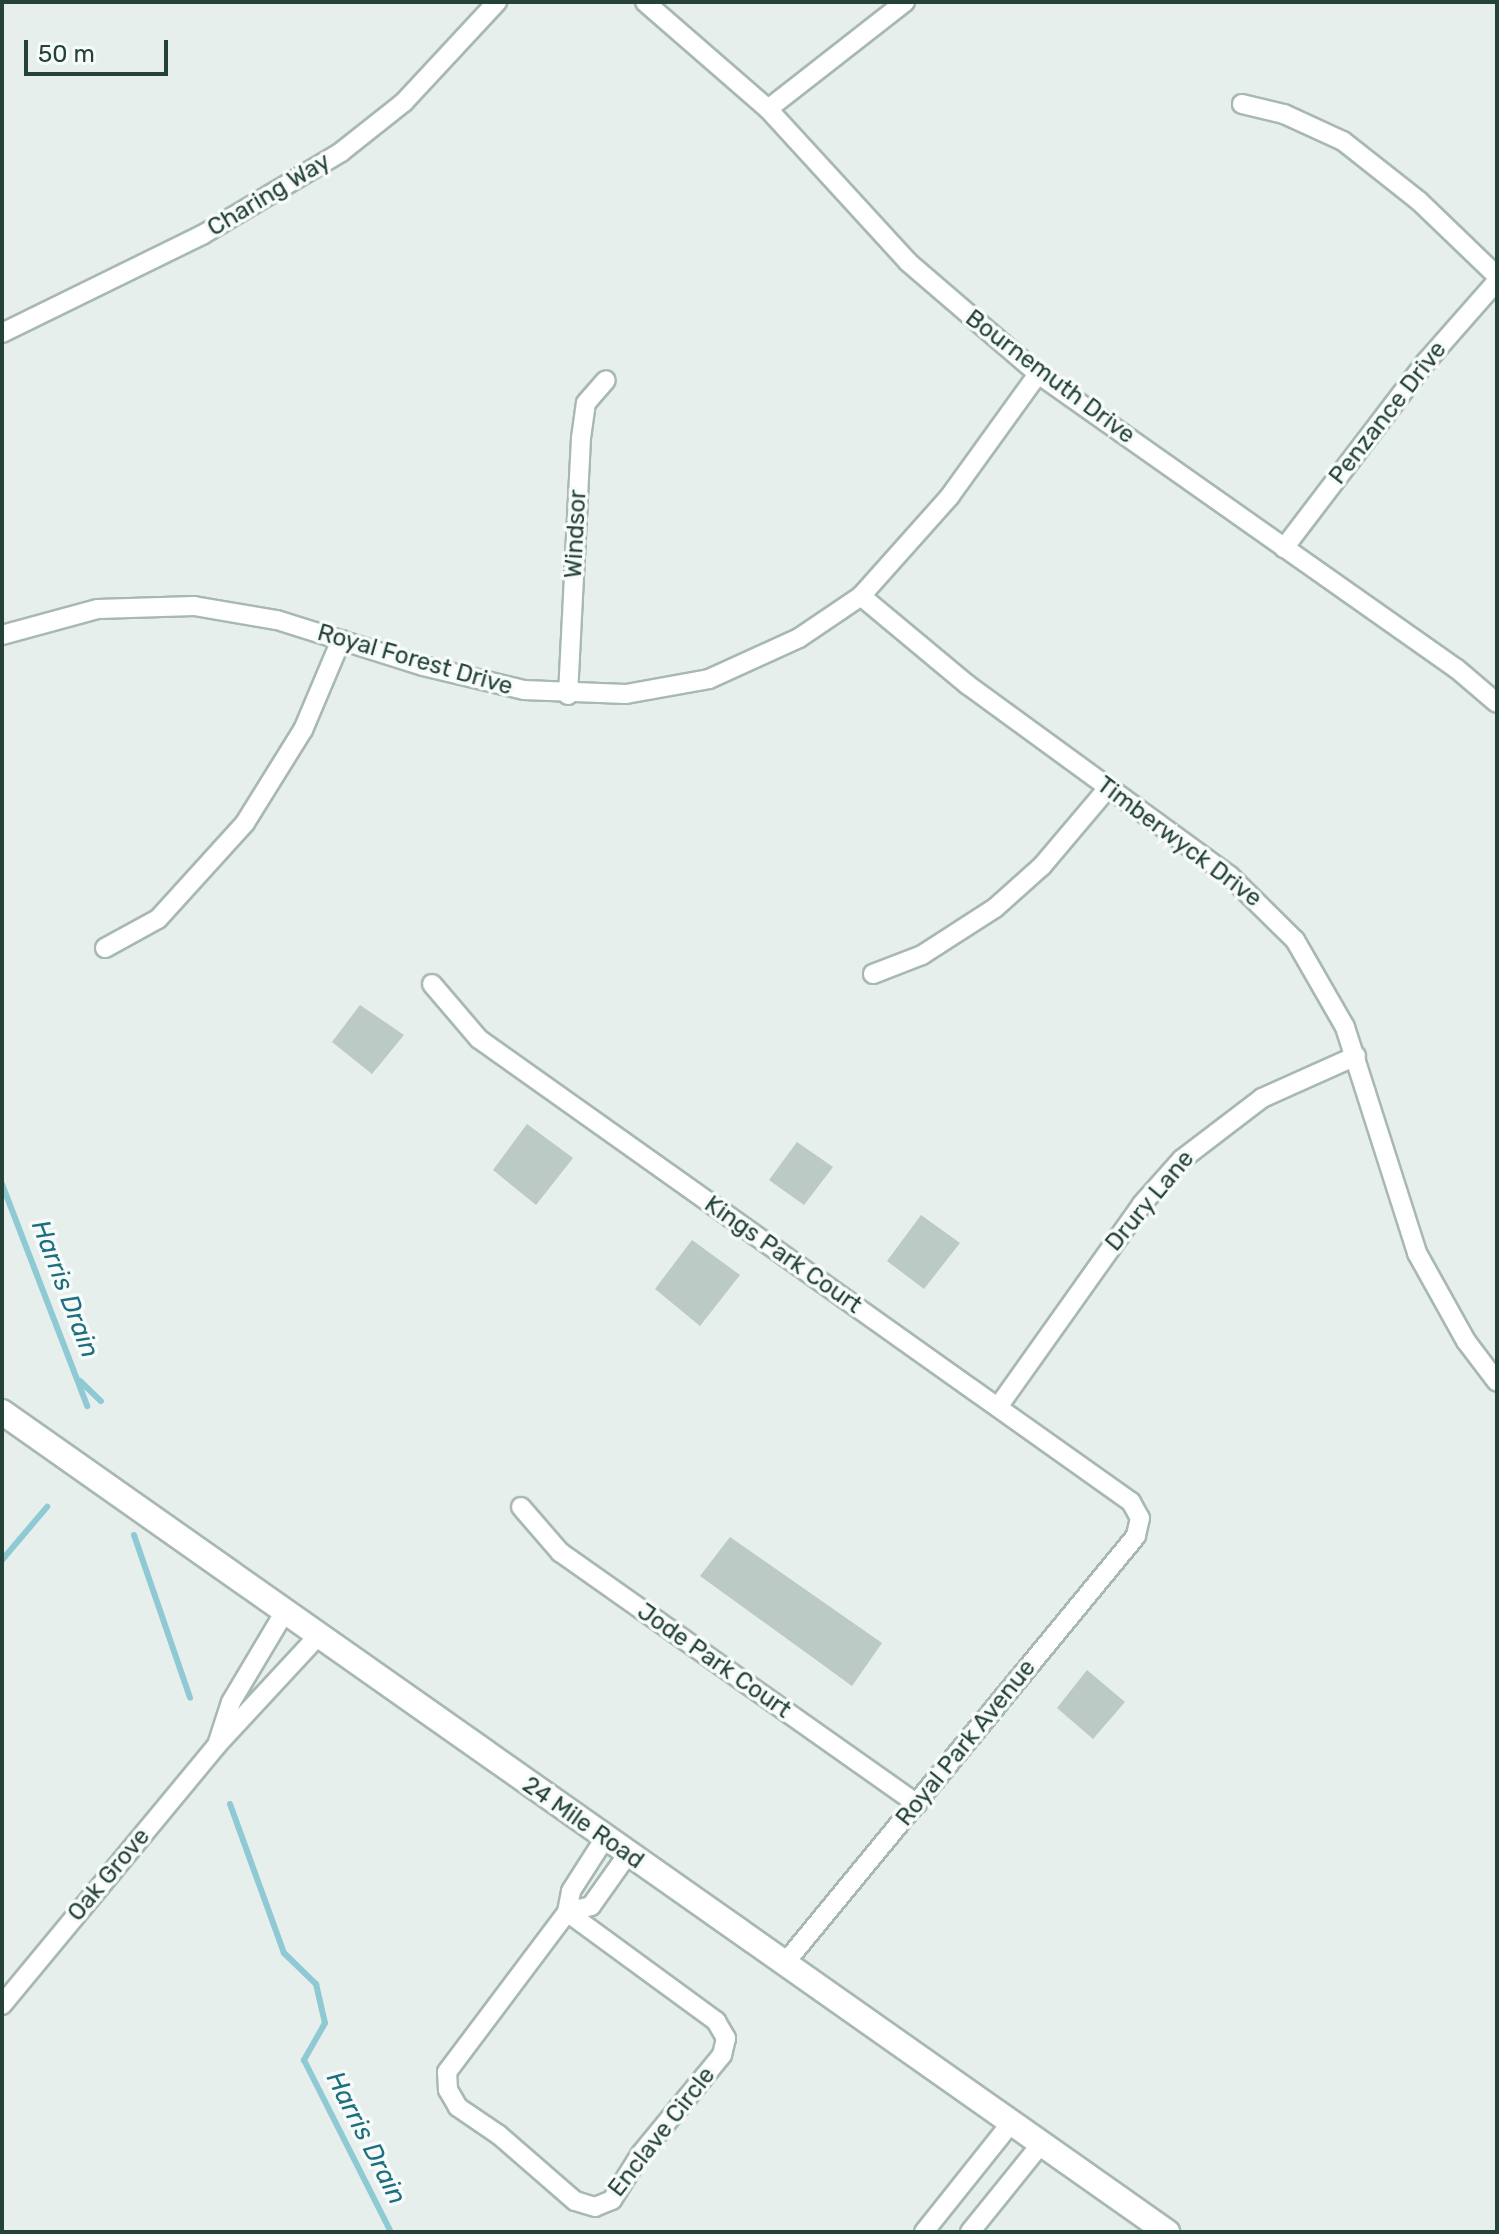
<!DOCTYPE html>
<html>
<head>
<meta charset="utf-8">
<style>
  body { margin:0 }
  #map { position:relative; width:1499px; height:2234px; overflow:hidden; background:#e6efeb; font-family:Rubik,sans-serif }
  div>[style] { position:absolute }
  .stream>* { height:6px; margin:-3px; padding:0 3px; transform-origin:3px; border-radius:3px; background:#8ec9d4 }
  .building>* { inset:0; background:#bbcac4 }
  .roads { filter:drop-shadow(2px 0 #a8b8b2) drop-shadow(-2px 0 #a8b8b2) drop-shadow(0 2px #a8b8b2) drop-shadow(0 -2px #a8b8b2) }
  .minor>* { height:18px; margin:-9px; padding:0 9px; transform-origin:9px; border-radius:9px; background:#fff }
  .tertiary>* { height:24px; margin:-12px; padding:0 12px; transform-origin:12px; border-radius:12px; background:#fff }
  span { translate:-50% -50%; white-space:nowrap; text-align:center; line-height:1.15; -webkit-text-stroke:7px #f7fbf9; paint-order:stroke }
  .street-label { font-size:24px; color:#24423a }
  .water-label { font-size:26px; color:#1c6f80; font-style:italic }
  .frame { position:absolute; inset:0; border:4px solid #24423a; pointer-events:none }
  .scale { position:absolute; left:24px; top:40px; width:144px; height:36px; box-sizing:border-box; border:4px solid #24423a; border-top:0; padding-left:10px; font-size:24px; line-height:28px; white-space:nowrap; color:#24423a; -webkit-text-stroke:6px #f7fbf9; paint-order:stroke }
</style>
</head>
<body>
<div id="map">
  <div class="stream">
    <i style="left:2px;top:1184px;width:238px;rotate:69deg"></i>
    <i style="left:80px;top:1381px;width:29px;rotate:44deg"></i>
    <i style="left:134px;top:1535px;width:172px;rotate:71deg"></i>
    <i style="left:2px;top:1560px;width:70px;rotate:-49.7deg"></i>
    <i style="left:230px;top:1804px;width:158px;rotate:70.1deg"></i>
    <i style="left:284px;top:1953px;width:45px;rotate:44.1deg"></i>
    <i style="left:316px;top:1984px;width:40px;rotate:77deg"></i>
    <i style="left:325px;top:2023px;width:43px;rotate:119.6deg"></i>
    <i style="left:304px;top:2060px;width:193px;rotate:63.2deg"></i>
  </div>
  <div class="building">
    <i style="clip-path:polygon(360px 1005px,404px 1035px,372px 1074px,332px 1042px)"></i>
    <i style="clip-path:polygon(527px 1124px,573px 1158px,536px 1205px,493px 1170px)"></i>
    <i style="clip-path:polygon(797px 1142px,833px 1167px,804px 1205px,769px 1180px)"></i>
    <i style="clip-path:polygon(921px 1215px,960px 1243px,924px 1289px,887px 1261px)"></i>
    <i style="clip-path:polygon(692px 1240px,740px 1275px,700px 1326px,655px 1289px)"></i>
    <i style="clip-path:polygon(730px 1537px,882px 1643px,852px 1686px,700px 1576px)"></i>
    <i style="clip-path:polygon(1087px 1670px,1125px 1702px,1093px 1739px,1057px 1708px)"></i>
  </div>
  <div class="roads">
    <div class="minor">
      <i style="left:645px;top:2px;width:163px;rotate:41deg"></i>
      <i style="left:768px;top:109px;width:207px;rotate:47.5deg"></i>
      <i style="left:908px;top:262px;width:172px;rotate:40.7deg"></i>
      <i style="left:1038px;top:374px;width:512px;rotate:35.15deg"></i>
      <i style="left:1457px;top:669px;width:52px;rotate:40.4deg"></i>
      <i style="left:1242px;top:104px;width:43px;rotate:13.4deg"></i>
      <i style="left:1284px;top:114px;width:65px;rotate:24.6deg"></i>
      <i style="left:1343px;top:141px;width:97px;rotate:38.3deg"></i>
      <i style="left:1419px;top:201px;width:108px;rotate:43.9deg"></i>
      <i style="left:768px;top:109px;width:174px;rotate:-38deg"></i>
      <i style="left:2px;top:333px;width:223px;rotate:-26.1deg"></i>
      <i style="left:202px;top:235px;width:162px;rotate:-30.8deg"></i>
      <i style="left:341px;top:152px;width:80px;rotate:-38.4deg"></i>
      <i style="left:404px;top:102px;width:137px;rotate:-47.1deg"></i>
      <i style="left:1284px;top:548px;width:233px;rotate:-52.7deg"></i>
      <i style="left:1425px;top:363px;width:109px;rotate:-48.7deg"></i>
      <i style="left:861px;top:596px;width:139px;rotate:39.8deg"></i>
      <i style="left:968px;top:685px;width:323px;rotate:36.1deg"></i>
      <i style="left:1229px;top:875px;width:93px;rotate:44.6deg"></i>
      <i style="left:1295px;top:940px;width:100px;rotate:60.1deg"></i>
      <i style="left:1345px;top:1027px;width:237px;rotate:72.3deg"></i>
      <i style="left:1417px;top:1253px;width:101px;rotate:60.9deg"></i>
      <i style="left:1466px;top:1341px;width:51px;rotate:52.9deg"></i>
      <i style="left:2px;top:635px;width:99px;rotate:-15.2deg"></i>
      <i style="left:98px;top:609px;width:96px;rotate:-1.8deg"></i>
      <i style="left:194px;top:606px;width:84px;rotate:9.6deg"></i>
      <i style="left:277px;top:620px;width:153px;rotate:17.5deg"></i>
      <i style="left:423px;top:666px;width:104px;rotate:13.4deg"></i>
      <i style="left:524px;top:690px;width:102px;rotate:2.2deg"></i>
      <i style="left:626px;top:694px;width:84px;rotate:-10.2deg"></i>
      <i style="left:709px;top:679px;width:99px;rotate:-24.5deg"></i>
      <i style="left:799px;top:638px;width:75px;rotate:-34.1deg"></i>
      <i style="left:861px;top:596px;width:134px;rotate:-48.3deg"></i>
      <i style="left:950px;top:496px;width:150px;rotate:-54.2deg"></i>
      <i style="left:568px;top:695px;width:257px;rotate:-87.1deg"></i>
      <i style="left:581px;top:438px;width:35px;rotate:-82deg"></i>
      <i style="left:586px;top:403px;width:30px;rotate:-49deg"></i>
      <i style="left:105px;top:948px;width:60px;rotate:-28.7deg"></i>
      <i style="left:158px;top:919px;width:130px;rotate:-47.8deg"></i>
      <i style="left:245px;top:823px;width:110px;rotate:-58.1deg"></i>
      <i style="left:303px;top:730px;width:98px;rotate:-67.1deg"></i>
      <i style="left:873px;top:974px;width:53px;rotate:-21.2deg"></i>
      <i style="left:922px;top:955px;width:87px;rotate:-32.8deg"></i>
      <i style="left:995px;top:908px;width:63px;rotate:-41.8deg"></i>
      <i style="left:1042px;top:866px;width:102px;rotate:-49.8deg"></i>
      <i style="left:432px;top:984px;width:72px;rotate:49.5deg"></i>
      <i style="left:479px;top:1039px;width:800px;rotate:35.38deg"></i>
      <i style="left:1131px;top:1502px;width:18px;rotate:61deg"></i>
      <i style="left:1140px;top:1518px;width:18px;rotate:103deg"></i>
      <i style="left:1136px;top:1536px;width:553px;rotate:129.42deg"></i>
      <i style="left:998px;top:1407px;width:249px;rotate:-54.6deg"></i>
      <i style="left:1142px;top:1204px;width:59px;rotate:-48.4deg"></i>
      <i style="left:1181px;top:1160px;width:102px;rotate:-37.4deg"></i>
      <i style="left:1262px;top:1098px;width:103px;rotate:-24.1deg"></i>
      <i style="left:521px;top:1507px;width:60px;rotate:49.1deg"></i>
      <i style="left:560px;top:1552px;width:437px;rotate:35.2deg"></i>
      <i style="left:218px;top:1742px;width:42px;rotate:-72deg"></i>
      <i style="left:231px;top:1702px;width:104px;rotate:-59.2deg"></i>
      <i style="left:567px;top:1912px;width:185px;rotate:36.2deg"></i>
      <i style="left:716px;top:2021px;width:20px;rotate:60deg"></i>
      <i style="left:726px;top:2038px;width:17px;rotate:103deg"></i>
      <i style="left:722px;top:2055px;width:129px;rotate:129.4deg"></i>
      <i style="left:640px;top:2155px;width:53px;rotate:121.9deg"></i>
      <i style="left:612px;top:2200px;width:18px;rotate:158deg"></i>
      <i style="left:595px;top:2207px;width:21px;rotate:-163deg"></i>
      <i style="left:575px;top:2201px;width:101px;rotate:-139deg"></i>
      <i style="left:499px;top:2135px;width:50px;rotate:-145.7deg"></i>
      <i style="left:458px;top:2107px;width:20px;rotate:-120deg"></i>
      <i style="left:448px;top:2090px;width:18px;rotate:-93deg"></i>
      <i style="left:447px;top:2072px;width:200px;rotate:-53.1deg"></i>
      <i style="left:567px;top:1912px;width:21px;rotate:-79deg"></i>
      <i style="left:571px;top:1891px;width:63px;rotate:-57.3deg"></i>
      <i style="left:567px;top:1912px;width:25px;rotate:-14deg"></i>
      <i style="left:591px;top:1906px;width:64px;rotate:-54.6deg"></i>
      <i style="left:2px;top:2005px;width:337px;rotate:-50.4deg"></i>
      <i style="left:217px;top:1745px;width:147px;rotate:-47.2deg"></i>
      <i style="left:924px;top:2232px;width:139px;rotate:-51.4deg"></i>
      <i style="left:970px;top:2232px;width:113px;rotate:-51.1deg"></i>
    </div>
    <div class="tertiary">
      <i style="left:2px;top:1412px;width:1425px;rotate:35.14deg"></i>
    </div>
  </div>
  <div class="street-label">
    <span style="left:269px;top:195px;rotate:-31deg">Charing Way</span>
    <span style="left:1050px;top:377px;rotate:37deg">Bournemuth Drive</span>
    <span style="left:1388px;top:413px;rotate:-52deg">Penzance Drive</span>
    <span style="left:576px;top:534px;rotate:-87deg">Windsor</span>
    <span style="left:415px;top:660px;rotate:16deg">Royal Forest Drive</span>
    <span style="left:1179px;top:842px;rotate:37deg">Timberwyck Drive</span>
    <span style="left:1150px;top:1201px;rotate:-50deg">Drury Lane</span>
    <span style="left:783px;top:1255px;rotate:35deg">Kings Park Court</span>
    <span style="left:714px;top:1661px;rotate:35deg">Jode Park Court</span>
    <span style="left:966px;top:1743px;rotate:-51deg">Royal Park Avenue</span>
    <span style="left:583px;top:1823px;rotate:35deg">24 Mile Road</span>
    <span style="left:109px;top:1875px;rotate:-50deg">Oak Grove</span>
    <span style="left:662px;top:2132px;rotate:-52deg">Enclave Circle</span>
  </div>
  <div class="water-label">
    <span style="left:65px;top:1289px;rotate:69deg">Harris Drain</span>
    <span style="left:366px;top:2138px;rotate:63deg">Harris Drain</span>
  </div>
  <div class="frame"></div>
  <div class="scale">50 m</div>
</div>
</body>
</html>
